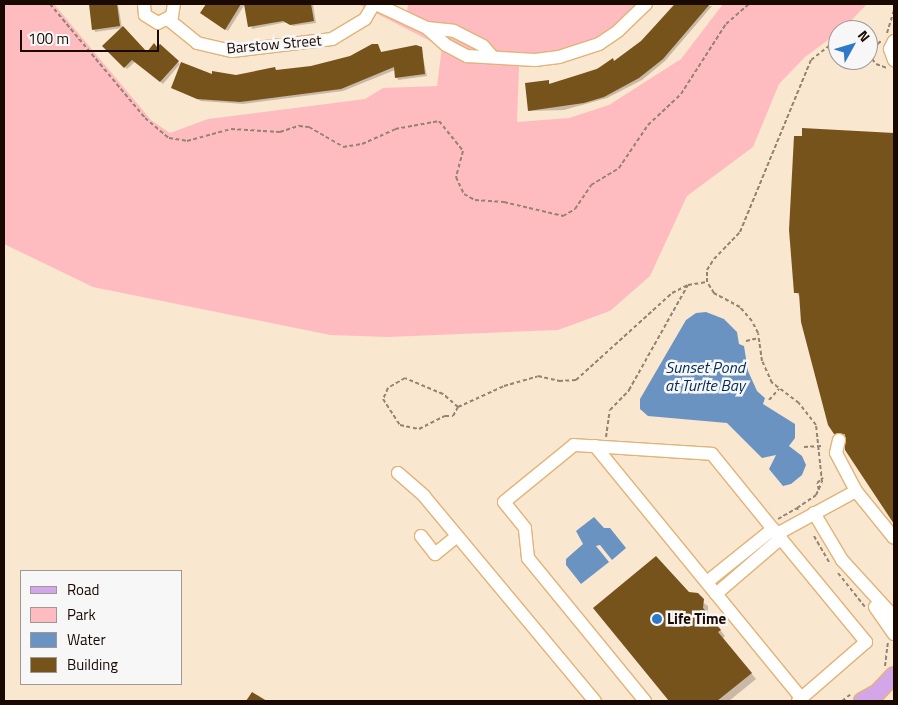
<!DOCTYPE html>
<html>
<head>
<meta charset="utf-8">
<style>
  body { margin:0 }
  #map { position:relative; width:898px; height:705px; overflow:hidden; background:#fae7cf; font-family:"Titillium Web",sans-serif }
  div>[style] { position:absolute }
  .green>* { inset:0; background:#febcc1 }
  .water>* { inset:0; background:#6a93c2 }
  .shadow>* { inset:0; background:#0003 }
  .building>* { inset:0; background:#77531c }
  .path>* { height:2px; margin-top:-1px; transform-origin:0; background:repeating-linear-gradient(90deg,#958372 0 4px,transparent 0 6.5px) }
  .roads { filter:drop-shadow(1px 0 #e2b376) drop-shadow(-1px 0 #e2b376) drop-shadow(0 1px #e2b376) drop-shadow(0 -1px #e2b376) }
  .minor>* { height:12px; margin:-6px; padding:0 6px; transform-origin:6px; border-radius:6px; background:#fff }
  .major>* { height:16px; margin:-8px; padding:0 8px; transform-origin:8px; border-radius:8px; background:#d3a6e9 }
  .dots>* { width:14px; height:14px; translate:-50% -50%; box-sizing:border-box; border:2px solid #f7f7f7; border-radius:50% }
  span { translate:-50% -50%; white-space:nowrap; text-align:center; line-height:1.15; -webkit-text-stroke:5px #f7f7f7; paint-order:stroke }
  .street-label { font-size:15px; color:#1a0900 }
  .poi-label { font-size:15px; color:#1a0900; font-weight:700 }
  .left { translate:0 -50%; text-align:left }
  .water-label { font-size:16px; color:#002b58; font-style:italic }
  .frame { position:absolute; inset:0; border:5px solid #1a0900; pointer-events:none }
  .legend { position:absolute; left:20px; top:570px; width:162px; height:115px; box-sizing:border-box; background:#f7f7f7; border:1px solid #9f9894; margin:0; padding:6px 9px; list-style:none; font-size:15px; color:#1a0900 }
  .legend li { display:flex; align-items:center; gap:10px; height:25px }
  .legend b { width:25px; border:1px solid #9f9894 }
  .north { position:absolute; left:828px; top:20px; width:50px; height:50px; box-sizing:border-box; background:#f7f7f7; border:1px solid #9f9894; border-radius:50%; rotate:51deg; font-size:14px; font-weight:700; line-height:20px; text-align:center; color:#1a0900 }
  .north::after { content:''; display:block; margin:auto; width:18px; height:22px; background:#2f79c9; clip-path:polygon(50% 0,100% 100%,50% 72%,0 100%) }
  .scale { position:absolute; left:20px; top:30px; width:139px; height:22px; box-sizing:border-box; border:2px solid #1a0900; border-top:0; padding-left:6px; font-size:15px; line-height:18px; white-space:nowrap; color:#1a0900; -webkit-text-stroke:4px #f7f7f7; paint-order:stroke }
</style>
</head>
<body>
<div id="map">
  <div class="green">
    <i style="clip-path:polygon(4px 4px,54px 4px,151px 120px,170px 133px,208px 119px,365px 99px,383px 88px,437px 86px,442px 47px,358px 4px,389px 4px,407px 12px,408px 4px,653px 4px,630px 28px,604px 46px,577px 59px,519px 66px,517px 122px,569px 118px,609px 105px,681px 59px,723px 4px,867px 4px,843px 29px,805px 57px,779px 84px,753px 147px,687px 196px,650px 276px,610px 311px,558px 330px,388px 337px,330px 335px,93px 287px,4px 244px)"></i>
  </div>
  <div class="water">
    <i style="clip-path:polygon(706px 312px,724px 319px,737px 332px,739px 344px,744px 346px,748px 371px,757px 391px,765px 398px,763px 404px,795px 424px,795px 438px,789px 446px,802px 456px,806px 465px,802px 475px,791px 484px,783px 486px,769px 469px,776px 455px,762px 458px,727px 423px,648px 416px,640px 409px,640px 399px,686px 320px,696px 313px)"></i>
    <i style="clip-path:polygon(594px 517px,604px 528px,610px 528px,626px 548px,612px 560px,600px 545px,596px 546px,609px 562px,581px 584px,566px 565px,566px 559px,583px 544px,576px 531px)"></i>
  </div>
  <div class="shadow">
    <i style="clip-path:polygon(90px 4px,118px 4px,122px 28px,95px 32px)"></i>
    <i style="clip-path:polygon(207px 4px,245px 4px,228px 31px,202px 13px)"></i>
    <i style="clip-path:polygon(245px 4px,313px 4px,316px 23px,293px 26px,287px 22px,252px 29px)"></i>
    <i style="clip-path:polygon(674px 4px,712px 6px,665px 61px,642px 80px,607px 98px,564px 110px,529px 111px,526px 84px,548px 82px,551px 85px,615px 62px,641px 42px)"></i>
    <i style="clip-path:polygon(377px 45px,382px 53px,421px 48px,427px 76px,398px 80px,395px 70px,343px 91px,243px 104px,201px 101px,172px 87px,213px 76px,236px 77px,312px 67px,350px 57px)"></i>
    <i style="clip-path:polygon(104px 46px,147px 53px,160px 46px,180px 64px,163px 84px,135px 62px,127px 69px)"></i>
    <i style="clip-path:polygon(803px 129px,894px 134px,894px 521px,846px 449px,846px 439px,835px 433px,800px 297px,796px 292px)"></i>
    <i style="clip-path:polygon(689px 593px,708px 606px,708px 615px,725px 636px,723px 638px,756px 679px,729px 701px,671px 701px,594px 608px)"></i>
  </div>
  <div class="building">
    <i style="clip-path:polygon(89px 4px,117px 4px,120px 26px,92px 30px)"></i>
    <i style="clip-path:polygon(206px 4px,241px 4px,225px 30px,200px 13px)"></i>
    <i style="clip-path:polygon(244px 4px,311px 4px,314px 21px,290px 25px,283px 21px,248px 27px)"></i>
    <i style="clip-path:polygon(675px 4px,710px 4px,663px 59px,639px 78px,604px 97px,584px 103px,528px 111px,525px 83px,549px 80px,549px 84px,597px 69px,613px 58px,614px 61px,641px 41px)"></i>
    <i style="clip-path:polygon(123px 26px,147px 52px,154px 43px,157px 47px,160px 44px,179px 61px,160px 82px,132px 60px,124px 68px,102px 46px)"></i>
    <i style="clip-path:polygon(372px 44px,378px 44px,381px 52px,416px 45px,422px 47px,425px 74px,395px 78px,394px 67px,341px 89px,240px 102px,197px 99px,171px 88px,181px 62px,212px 74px,212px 71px,236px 75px,275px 67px,276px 70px,311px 66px,350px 56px)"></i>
    <i style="clip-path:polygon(802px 128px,894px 133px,894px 524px,845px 450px,845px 434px,834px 434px,828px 425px,801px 322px,799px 293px,794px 293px,789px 230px,794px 136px,802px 136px)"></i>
    <i style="clip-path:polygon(656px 556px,689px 592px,698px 593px,704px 599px,703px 608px,721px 630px,718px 632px,752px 673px,717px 701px,669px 701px,593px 608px)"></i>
    <i style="clip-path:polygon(252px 692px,267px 701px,246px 701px)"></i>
  </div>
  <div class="path">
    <i style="left:50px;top:4px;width:148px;rotate:50.2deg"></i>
    <i style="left:145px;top:118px;width:31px;rotate:40deg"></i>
    <i style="left:169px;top:138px;width:18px;rotate:9deg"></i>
    <i style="left:187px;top:141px;width:46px;rotate:-15.3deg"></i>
    <i style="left:231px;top:129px;width:49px;rotate:3.5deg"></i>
    <i style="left:280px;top:132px;width:20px;rotate:-18deg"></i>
    <i style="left:299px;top:126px;width:10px;rotate:6deg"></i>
    <i style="left:309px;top:127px;width:39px;rotate:30deg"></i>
    <i style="left:343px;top:147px;width:19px;rotate:-9deg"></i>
    <i style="left:362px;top:144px;width:36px;rotate:-24deg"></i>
    <i style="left:395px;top:129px;width:45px;rotate:-10.3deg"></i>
    <i style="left:439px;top:121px;width:38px;rotate:51deg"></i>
    <i style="left:463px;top:151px;width:27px;rotate:105deg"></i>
    <i style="left:456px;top:177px;width:19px;rotate:65deg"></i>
    <i style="left:464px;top:194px;width:13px;rotate:29deg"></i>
    <i style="left:475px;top:200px;width:29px;rotate:4deg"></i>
    <i style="left:504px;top:202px;width:61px;rotate:13.3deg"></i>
    <i style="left:563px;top:216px;width:14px;rotate:-30deg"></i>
    <i style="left:575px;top:209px;width:29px;rotate:-56deg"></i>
    <i style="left:591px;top:185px;width:33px;rotate:-31deg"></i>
    <i style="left:619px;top:168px;width:52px;rotate:-56deg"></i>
    <i style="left:648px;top:125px;width:45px;rotate:-43.2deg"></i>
    <i style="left:681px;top:94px;width:83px;rotate:-57.3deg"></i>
    <i style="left:726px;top:24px;width:30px;rotate:-41deg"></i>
    <i style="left:887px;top:33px;width:24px;rotate:-73deg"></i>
    <i style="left:868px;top:53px;width:18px;rotate:-43deg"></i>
    <i style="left:868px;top:54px;width:13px;rotate:51deg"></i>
    <i style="left:876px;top:64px;width:12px;rotate:20deg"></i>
    <i style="left:746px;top:341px;width:13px;rotate:-13deg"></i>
    <i style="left:769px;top:400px;width:15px;rotate:-48deg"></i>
    <i style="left:458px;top:407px;width:20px;rotate:-139deg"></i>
    <i style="left:443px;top:394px;width:41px;rotate:-157.2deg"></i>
    <i style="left:405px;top:378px;width:20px;rotate:150deg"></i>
    <i style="left:388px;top:388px;width:12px;rotate:114deg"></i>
    <i style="left:383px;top:399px;width:31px;rotate:57deg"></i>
    <i style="left:400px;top:425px;width:19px;rotate:12deg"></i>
    <i style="left:419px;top:429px;width:29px;rotate:-27deg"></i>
    <i style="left:445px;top:416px;width:8px"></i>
    <i style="left:453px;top:416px;width:10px;rotate:-61deg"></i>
    <i style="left:458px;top:407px;width:51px;rotate:-24.5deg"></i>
    <i style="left:504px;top:386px;width:35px;rotate:-16deg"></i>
    <i style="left:538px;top:376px;width:22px;rotate:13deg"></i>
    <i style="left:559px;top:381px;width:17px;rotate:-3deg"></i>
    <i style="left:576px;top:380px;width:130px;rotate:-42.2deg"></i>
    <i style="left:672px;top:293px;width:18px;rotate:-27deg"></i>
    <i style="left:606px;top:437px;width:27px;rotate:-82deg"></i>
    <i style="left:610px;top:410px;width:28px;rotate:-46deg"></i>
    <i style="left:629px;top:390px;width:120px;rotate:-60.7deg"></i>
    <i style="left:688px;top:285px;width:19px;rotate:-9deg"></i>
    <i style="left:804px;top:447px;width:17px;rotate:-3deg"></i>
    <i style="left:819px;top:490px;width:7px;rotate:-106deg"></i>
    <i style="left:817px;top:483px;width:8px;rotate:-40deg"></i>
    <i style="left:798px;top:510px;width:2px;rotate:-117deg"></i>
    <i style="left:797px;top:508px;width:23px;rotate:-34deg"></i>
    <i style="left:816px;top:495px;width:14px;rotate:-65deg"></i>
    <i style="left:822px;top:482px;width:57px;rotate:-96deg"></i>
    <i style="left:816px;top:425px;width:28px;rotate:-128deg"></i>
    <i style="left:799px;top:403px;width:34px;rotate:-143deg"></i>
    <i style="left:772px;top:383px;width:24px;rotate:-114deg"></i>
    <i style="left:762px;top:361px;width:28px;rotate:-98deg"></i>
    <i style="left:758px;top:333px;width:13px;rotate:-117deg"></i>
    <i style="left:752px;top:321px;width:18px;rotate:-131deg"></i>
    <i style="left:740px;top:307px;width:30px;rotate:-152deg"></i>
    <i style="left:714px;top:293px;width:13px;rotate:-122deg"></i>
    <i style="left:707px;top:282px;width:12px;rotate:-90deg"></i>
    <i style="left:707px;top:270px;width:13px;rotate:-58deg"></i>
    <i style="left:714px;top:259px;width:37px;rotate:-46deg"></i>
    <i style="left:740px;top:232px;width:186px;rotate:-67.6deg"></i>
    <i style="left:811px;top:60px;width:34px;rotate:-38deg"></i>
    <i style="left:778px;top:519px;width:22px;rotate:-30deg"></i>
    <i style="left:814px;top:536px;width:30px;rotate:60deg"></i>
    <i style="left:838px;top:573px;width:43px;rotate:51.5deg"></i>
    <i style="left:885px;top:666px;width:24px;rotate:-83deg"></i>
    <i style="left:842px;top:701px;width:11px;rotate:-38deg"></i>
  </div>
  <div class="roads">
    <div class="minor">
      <i style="left:144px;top:4px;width:11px;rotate:85deg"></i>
      <i style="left:145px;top:15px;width:15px;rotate:32deg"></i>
      <i style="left:158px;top:23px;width:16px;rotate:-27deg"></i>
      <i style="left:172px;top:16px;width:12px;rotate:-81deg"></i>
      <i style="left:376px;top:4px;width:56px;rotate:25.2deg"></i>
      <i style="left:427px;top:28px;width:27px;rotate:6deg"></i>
      <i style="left:454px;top:31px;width:33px;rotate:27deg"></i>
      <i style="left:483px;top:46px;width:12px;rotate:48deg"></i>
      <i style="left:169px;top:20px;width:36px;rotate:39deg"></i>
      <i style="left:197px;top:43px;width:36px;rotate:13deg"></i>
      <i style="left:232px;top:51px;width:101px;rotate:-6.8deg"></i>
      <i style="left:332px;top:39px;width:39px;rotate:-31deg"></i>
      <i style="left:365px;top:19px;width:17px;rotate:-59deg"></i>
      <i style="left:427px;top:28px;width:25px;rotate:42deg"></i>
      <i style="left:446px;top:45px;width:24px;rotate:28deg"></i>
      <i style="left:467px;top:56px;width:68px;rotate:3.4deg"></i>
      <i style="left:535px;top:60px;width:24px;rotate:-7deg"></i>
      <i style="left:559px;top:57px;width:42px;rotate:-18deg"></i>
      <i style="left:599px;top:44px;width:23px;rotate:-34deg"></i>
      <i style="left:618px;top:31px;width:39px;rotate:-44deg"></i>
      <i style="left:894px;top:41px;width:9px;rotate:117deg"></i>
      <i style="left:890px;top:49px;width:12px;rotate:70deg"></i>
      <i style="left:839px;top:440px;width:13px;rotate:103deg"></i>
      <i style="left:836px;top:453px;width:43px;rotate:62.2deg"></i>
      <i style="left:595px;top:446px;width:325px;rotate:50.7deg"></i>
      <i style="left:398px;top:473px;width:35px;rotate:41deg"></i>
      <i style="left:424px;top:496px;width:267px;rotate:50.2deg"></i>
      <i style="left:814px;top:513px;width:55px;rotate:59.2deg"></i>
      <i style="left:842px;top:560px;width:77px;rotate:47.6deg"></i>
      <i style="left:777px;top:534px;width:140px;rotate:50.5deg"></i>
      <i style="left:866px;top:642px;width:90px;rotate:139.1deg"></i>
      <i style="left:421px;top:536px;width:23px;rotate:52deg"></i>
      <i style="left:435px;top:554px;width:28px;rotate:-39deg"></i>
      <i style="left:707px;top:582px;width:85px;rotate:-38.8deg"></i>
      <i style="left:716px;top:594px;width:86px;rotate:-40.7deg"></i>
      <i style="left:875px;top:607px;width:33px;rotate:55deg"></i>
      <i style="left:645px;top:701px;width:185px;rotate:-129.3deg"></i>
      <i style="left:528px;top:558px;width:30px;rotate:-96deg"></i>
      <i style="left:525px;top:528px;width:33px;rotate:-129deg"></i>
      <i style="left:504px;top:502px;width:90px;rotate:-39.2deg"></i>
      <i style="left:574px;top:445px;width:138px;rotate:3.7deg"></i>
      <i style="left:712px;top:454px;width:103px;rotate:50.9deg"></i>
      <i style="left:777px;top:534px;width:90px;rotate:-28.6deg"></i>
      <i style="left:856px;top:491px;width:60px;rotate:51deg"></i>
    </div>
    <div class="major">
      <i style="left:862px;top:701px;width:18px;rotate:-29deg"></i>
      <i style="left:878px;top:692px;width:23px;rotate:-47deg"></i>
    </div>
  </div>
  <div class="dots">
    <i style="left:657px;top:619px;background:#2f79c9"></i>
  </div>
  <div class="street-label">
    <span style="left:274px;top:44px;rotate:-5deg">Barstow Street</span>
  </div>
  <div class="poi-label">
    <span class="left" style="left:667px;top:619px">Life Time</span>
  </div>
  <div class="water-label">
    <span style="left:705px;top:376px">Sunset Pond<br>at Turlte Bay</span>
  </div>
  <div class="frame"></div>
  <ul class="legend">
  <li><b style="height:6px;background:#d3a6e9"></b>Road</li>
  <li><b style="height:14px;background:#febcc1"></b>Park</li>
  <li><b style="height:14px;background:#6a93c2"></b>Water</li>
  <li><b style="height:14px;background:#77531c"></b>Building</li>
  </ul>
  <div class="north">N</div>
  <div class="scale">100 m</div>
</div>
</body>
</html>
